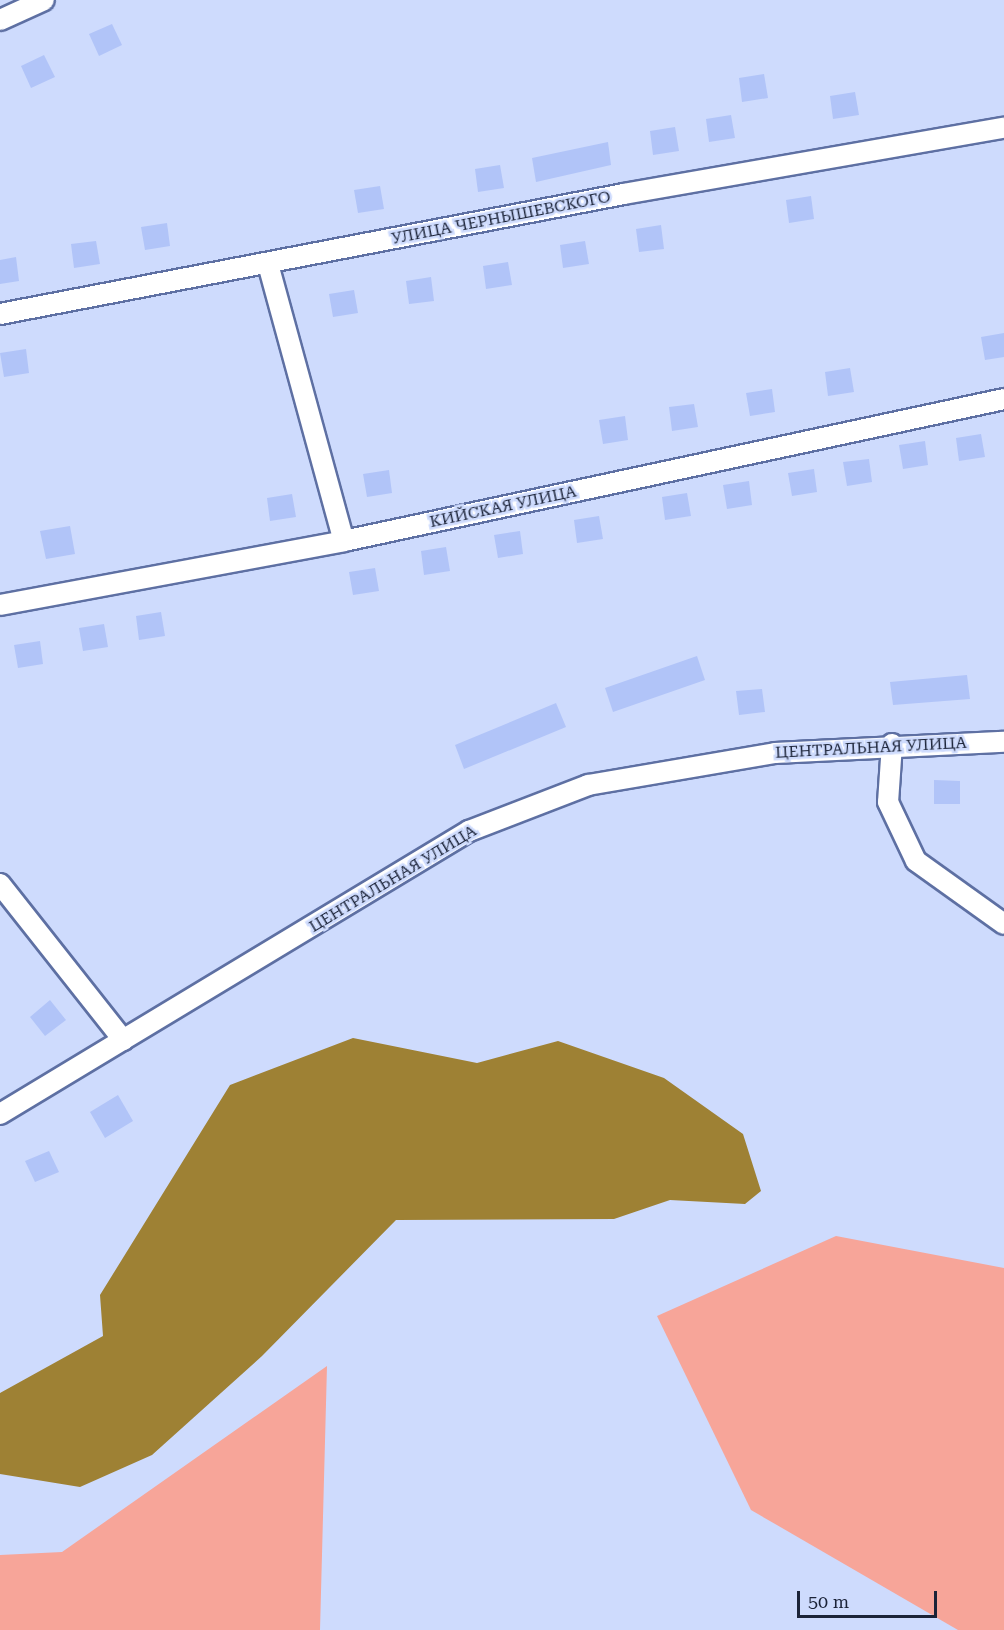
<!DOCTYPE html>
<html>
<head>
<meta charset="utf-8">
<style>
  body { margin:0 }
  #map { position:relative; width:1004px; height:1630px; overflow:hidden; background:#cedbfd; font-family:"Roboto Serif",serif }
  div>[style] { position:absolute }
  .green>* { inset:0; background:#f7a599 }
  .water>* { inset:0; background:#9e8134 }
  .building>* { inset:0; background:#b1c4f8 }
  .roads { filter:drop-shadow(2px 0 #5e70a3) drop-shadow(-2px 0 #5e70a3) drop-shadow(0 2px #5e70a3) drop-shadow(0 -2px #5e70a3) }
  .minor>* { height:20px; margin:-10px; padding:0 10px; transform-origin:10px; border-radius:10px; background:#fff }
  span { translate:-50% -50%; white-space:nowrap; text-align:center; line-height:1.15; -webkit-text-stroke:5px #cedbfd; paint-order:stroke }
  .street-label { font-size:16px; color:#1b2338 }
  .scale { position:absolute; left:797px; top:1591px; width:140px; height:27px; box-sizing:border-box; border:3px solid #1b2338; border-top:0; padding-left:8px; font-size:18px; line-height:21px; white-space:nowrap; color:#1b2338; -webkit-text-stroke:4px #cedbfd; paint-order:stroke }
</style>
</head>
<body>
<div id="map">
  <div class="green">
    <i style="clip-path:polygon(836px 1236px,1004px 1268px,1004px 1630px,958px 1630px,751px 1510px,657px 1316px)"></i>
    <i style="clip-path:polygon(327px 1366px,320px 1630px,0 1630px,0 1555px,62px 1552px)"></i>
  </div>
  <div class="water">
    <i style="clip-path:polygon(353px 1038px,477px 1063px,558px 1041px,664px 1078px,743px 1134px,761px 1191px,745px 1204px,670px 1200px,614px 1219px,396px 1220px,262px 1356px,152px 1455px,80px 1487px,0 1474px,0 1393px,103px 1336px,100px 1295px,230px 1085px)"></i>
  </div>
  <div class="building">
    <i style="clip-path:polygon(112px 24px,122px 45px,99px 56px,89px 34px)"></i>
    <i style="clip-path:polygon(44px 55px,55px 77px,31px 88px,21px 66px)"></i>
    <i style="clip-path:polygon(764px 74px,768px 98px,742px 102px,739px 78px)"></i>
    <i style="clip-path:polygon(855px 92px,859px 115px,833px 119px,830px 96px)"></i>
    <i style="clip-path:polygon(731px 115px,735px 138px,709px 142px,706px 119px)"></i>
    <i style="clip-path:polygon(675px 127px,679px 151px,653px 155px,650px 131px)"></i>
    <i style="clip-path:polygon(608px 142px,611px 165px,536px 182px,532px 158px)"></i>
    <i style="clip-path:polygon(500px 165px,504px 188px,478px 192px,475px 169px)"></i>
    <i style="clip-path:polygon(380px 186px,384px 209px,358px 213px,354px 190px)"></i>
    <i style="clip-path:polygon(811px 196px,814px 219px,789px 223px,786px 200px)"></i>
    <i style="clip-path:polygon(167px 223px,170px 246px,145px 250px,141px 227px)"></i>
    <i style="clip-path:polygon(661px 225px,664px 249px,639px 252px,636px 229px)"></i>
    <i style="clip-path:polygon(96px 241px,100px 264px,74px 268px,71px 244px)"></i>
    <i style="clip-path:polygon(585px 241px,589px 264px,563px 268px,560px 245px)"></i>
    <i style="clip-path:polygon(16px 257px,19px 281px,0 284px,0 260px)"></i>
    <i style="clip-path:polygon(508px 262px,512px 285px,486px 289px,483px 266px)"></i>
    <i style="clip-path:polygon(431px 277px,434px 301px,409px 304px,406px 281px)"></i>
    <i style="clip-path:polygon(354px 290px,358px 313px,333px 317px,329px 294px)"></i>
    <i style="clip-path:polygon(1004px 333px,1004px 357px,985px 360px,981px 337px)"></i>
    <i style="clip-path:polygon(26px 349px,29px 373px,4px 377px,0 353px)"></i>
    <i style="clip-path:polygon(850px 368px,854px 392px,828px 396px,825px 372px)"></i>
    <i style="clip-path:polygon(772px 389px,775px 412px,750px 416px,746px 393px)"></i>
    <i style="clip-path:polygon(694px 404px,698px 427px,672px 431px,669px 407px)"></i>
    <i style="clip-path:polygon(625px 416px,628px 440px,603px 444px,599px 420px)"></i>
    <i style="clip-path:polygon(981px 434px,985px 457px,959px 461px,956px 438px)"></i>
    <i style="clip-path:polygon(925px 441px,928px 465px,903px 469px,899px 445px)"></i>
    <i style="clip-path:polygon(869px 459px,872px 482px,847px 486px,843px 462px)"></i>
    <i style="clip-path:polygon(814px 469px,817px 492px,792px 496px,788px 473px)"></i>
    <i style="clip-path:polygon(389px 470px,392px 493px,367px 497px,363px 474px)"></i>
    <i style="clip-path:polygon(749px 481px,752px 505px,727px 509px,723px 485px)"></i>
    <i style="clip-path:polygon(687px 493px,691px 516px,665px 520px,662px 497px)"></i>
    <i style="clip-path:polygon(292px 494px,296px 517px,270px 521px,267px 498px)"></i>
    <i style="clip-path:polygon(599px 516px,603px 539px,577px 543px,574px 520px)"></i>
    <i style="clip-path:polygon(70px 526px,75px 554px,46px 559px,40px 531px)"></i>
    <i style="clip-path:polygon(520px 531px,523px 554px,498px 558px,494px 535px)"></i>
    <i style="clip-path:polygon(446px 547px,450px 571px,424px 575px,421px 551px)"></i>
    <i style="clip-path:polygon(375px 568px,379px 591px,353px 595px,349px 572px)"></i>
    <i style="clip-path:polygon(161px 612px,165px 636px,139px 640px,136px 616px)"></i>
    <i style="clip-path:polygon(104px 624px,108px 647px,83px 651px,79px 628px)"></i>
    <i style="clip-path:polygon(40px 641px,43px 664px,18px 668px,14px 645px)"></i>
    <i style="clip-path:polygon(697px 656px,705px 680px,613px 712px,605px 688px)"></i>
    <i style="clip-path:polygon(967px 675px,970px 699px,893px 705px,890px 682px)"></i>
    <i style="clip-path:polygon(762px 689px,765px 712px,739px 715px,736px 691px)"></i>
    <i style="clip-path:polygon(556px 703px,566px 727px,464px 769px,455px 745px)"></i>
    <i style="clip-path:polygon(934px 780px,960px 781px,960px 804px,934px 804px)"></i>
    <i style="clip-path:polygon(50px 1000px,66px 1020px,45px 1036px,30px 1017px)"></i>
    <i style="clip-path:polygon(118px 1095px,133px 1121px,105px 1138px,90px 1112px)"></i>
    <i style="clip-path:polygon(49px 1151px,59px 1172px,35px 1182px,25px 1161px)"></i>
  </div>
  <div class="roads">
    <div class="minor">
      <i style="left:0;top:20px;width:48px;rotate:-24.4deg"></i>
      <i style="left:268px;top:264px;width:287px;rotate:74.7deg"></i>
      <i style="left:0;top:314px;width:635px;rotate:-10.89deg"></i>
      <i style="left:624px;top:194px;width:386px;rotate:-9.9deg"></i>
      <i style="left:0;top:605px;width:350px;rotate:-10.5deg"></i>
      <i style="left:344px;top:541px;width:675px;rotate:-12.14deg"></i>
      <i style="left:892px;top:744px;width:58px;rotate:93.9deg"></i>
      <i style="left:888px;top:802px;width:65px;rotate:64.6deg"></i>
      <i style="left:916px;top:861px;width:108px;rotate:35.6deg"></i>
      <i style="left:0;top:884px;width:199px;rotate:51.7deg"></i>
      <i style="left:0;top:1114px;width:548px;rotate:-31.11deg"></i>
      <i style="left:469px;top:831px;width:128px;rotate:-21.1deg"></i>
      <i style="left:588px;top:785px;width:190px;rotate:-9.7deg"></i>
      <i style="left:775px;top:753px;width:229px;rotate:-2.8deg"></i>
    </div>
  </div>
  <div class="street-label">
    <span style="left:501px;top:218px;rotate:-11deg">УЛИЦА ЧЕРНЫШЕВСКОГО</span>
    <span style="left:503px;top:507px;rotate:-12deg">КИЙСКАЯ УЛИЦА</span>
    <span style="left:871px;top:748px;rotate:-3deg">ЦЕНТРАЛЬНАЯ УЛИЦА</span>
    <span style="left:393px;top:879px;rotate:-31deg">ЦЕНТРАЛЬНАЯ УЛИЦА</span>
  </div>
  <div class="scale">50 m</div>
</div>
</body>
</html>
